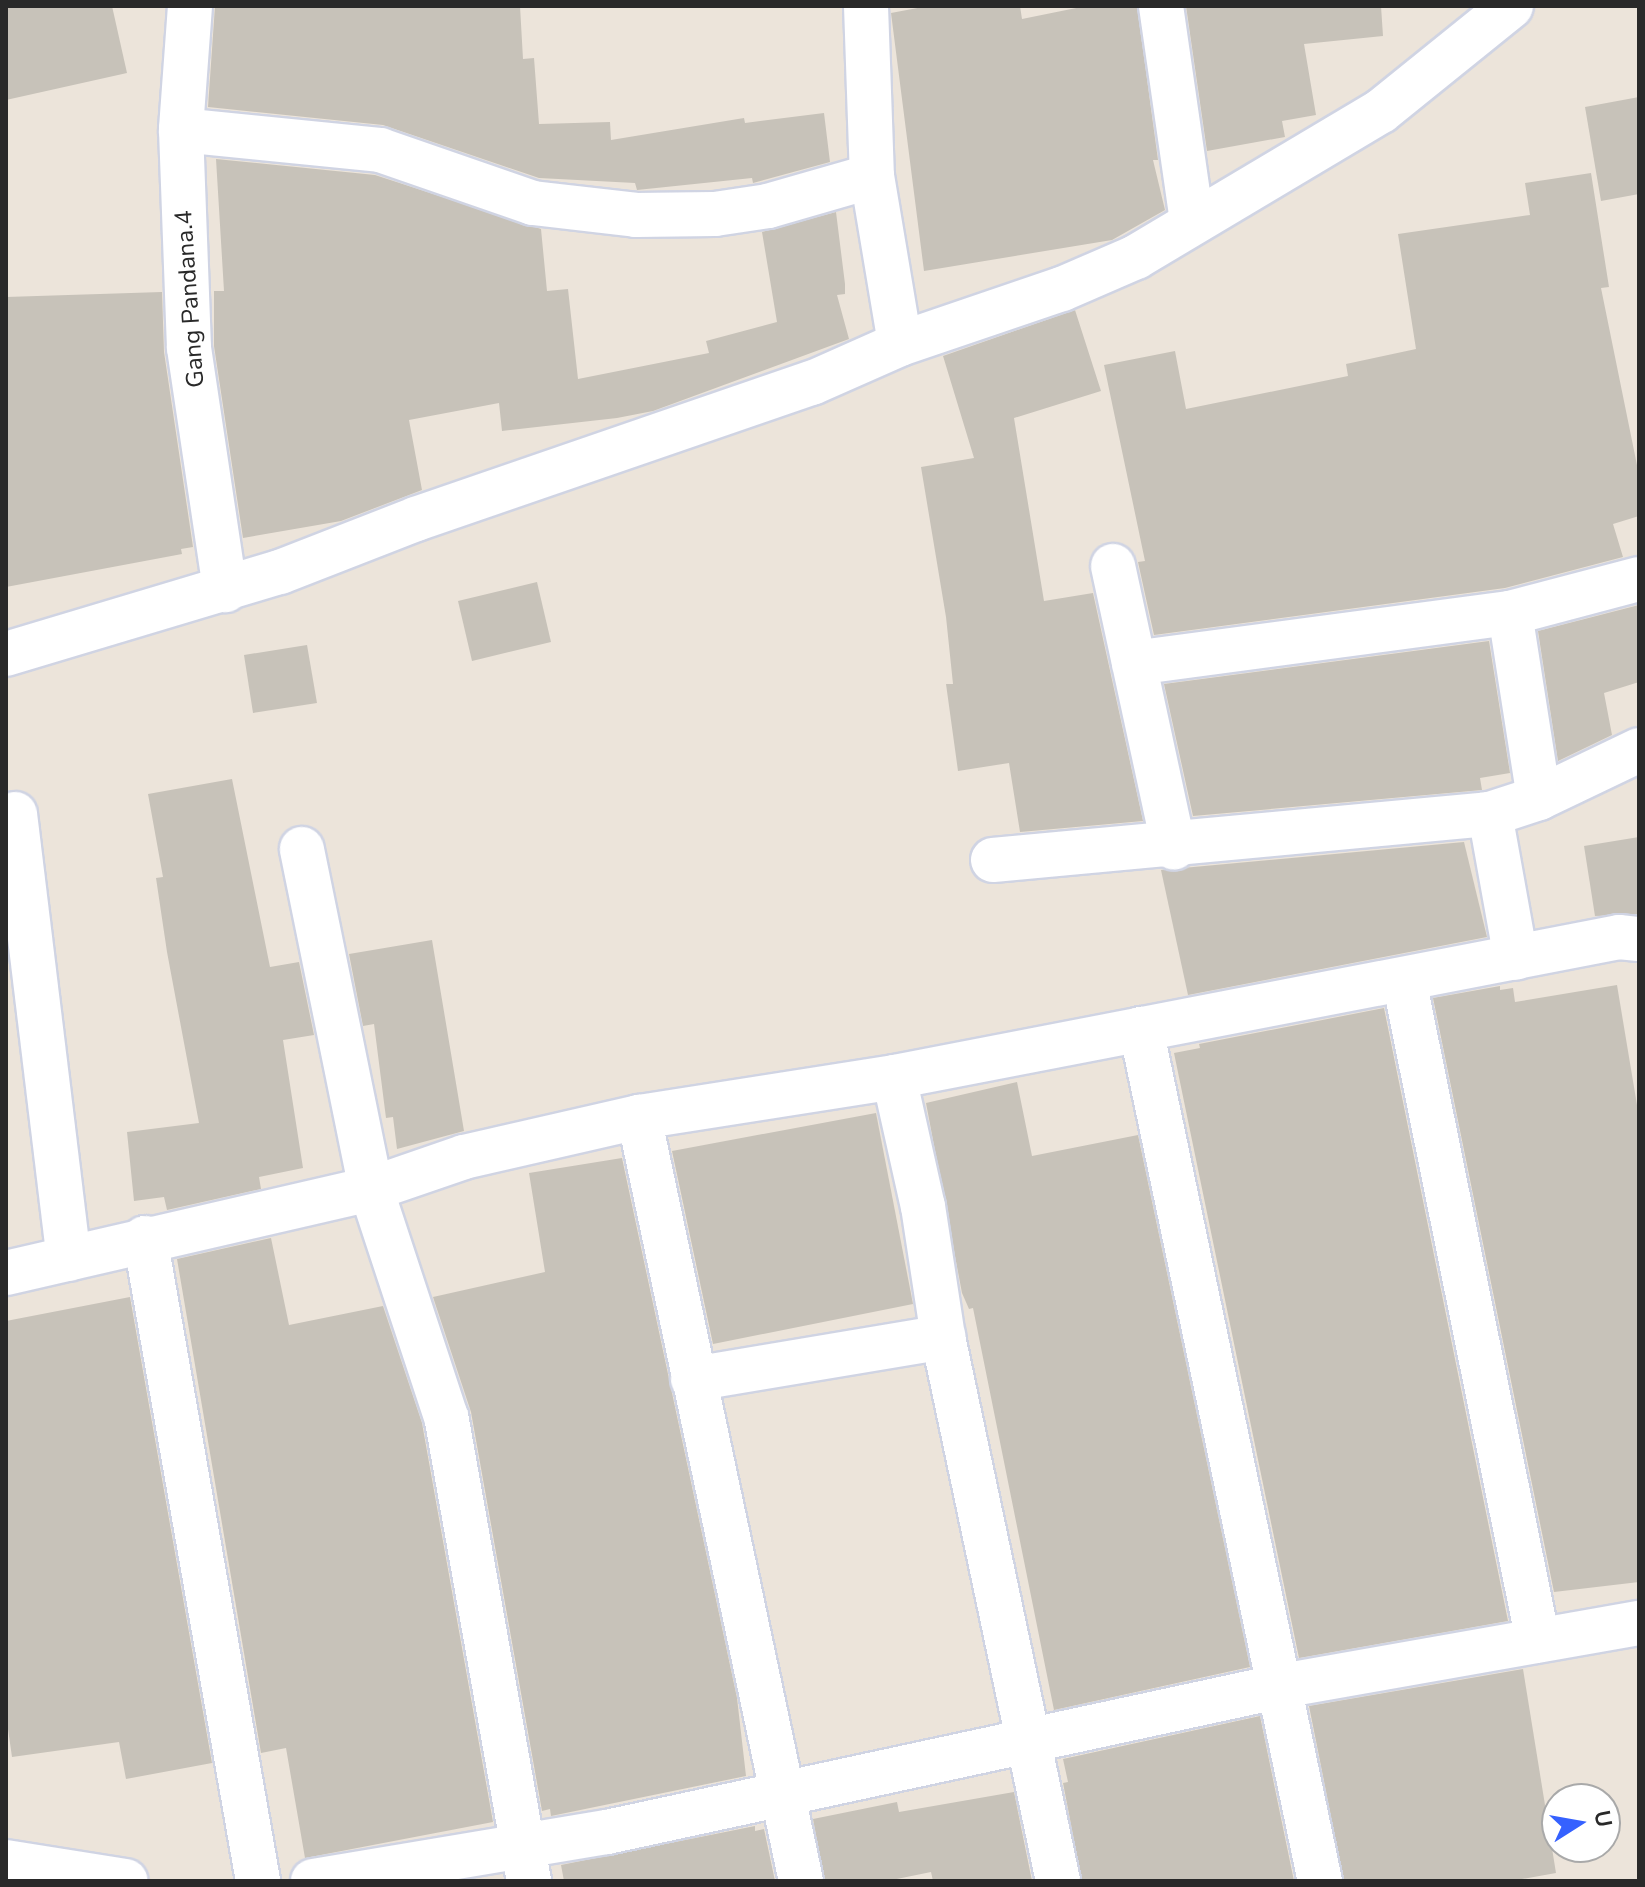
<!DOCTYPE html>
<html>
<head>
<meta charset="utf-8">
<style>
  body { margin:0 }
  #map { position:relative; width:1645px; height:1887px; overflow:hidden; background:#ece4da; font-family:"Nunito Sans",sans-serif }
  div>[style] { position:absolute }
  .building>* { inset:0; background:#c7c2b9 }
  .roads { filter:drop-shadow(2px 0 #d0d4e3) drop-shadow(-2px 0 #d0d4e3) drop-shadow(0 2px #d0d4e3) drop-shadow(0 -2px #d0d4e3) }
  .minor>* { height:44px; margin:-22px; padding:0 22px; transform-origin:22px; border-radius:22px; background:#fff }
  span { translate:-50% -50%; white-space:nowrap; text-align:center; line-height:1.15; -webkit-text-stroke:6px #fff; paint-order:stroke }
  .street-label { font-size:24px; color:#292929 }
  .frame { position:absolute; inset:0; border:8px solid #292929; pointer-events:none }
  .north { position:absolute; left:1541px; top:1783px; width:80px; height:80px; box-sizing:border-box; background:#fff; border:2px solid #a9a9a9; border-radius:50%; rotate:79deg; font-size:22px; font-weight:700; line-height:32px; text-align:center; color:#292929 }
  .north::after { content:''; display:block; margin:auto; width:28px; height:36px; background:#3561ff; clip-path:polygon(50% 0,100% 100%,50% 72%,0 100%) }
</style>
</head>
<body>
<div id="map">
  <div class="building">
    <i style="clip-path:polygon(6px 6px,112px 6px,127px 73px,6px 100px)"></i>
    <i style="clip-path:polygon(215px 6px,520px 6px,523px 59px,534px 58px,539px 124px,610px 122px,611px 140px,744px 118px,745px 123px,824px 113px,830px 162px,753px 183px,752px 178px,637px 190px,635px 183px,539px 178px,383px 125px,208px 107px)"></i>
    <i style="clip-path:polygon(928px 6px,1020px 6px,1022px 19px,1086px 6px,1137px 6px,1158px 160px,1153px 160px,1165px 210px,1112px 240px,924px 271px,891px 13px)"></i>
    <i style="clip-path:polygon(1186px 6px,1381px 6px,1383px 36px,1304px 44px,1316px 115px,1282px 121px,1285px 137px,1207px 151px)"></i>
    <i style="clip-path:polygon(1639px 97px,1639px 194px,1601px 201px,1585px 107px)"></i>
    <i style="clip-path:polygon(216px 159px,375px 175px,541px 229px,547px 291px,568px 289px,578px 379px,709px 353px,706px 341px,777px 322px,762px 232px,836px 212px,845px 284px,845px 294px,837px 295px,849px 339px,653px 411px,617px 418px,502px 431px,499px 403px,409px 420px,422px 490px,341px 521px,243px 538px,214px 346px,214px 291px,224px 291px)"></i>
    <i style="clip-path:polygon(1591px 173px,1609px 287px,1601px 288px,1639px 475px,1639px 516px,1613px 524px,1623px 557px,1505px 588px,1154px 635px,1138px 562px,1145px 561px,1104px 365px,1175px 351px,1186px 409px,1348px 376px,1346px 364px,1416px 349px,1398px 234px,1530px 215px,1525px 183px)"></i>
    <i style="clip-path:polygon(162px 292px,164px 352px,193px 547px,181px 549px,182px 554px,6px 587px,6px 297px)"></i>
    <i style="clip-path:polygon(1075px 310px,1101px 391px,1014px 418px,1044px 601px,1093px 593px,1143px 821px,1020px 832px,1009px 763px,958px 771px,946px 684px,953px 684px,946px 617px,921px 467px,974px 458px,943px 356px)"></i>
    <i style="clip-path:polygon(537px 582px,551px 642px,472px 661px,458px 601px)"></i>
    <i style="clip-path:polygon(1639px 605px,1639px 682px,1604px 693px,1612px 735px,1558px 761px,1538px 631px)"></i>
    <i style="clip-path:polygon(1489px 641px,1510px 773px,1480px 778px,1482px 790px,1193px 816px,1164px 684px)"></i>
    <i style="clip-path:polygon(307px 645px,317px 703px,253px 713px,244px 655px)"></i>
    <i style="clip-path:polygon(232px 779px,270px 967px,299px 962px,314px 1035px,283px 1040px,303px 1168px,259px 1177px,261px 1189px,167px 1210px,164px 1197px,134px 1201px,127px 1132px,199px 1123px,167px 952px,156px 878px,163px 877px,148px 794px)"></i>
    <i style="clip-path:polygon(1639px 837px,1639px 914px,1595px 916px,1584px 846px)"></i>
    <i style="clip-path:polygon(1464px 842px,1487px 937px,1188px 995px,1161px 870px)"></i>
    <i style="clip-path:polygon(432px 940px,464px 1131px,397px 1149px,393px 1117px,386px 1118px,374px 1024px,363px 1026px,349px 954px)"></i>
    <i style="clip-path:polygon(1617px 985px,1639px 1117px,1639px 1582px,1554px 1592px,1433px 998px,1500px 986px,1500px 990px,1513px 988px,1515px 1002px)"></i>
    <i style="clip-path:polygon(1384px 1008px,1508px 1621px,1299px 1658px,1174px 1053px,1200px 1048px,1199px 1044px)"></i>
    <i style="clip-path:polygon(1017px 1082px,1032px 1156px,1138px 1135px,1250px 1667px,1054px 1710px,973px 1308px,969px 1309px,962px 1293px,926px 1103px)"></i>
    <i style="clip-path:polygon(876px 1113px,913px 1304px,713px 1344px,672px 1151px)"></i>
    <i style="clip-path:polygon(622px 1158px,737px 1698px,746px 1776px,551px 1816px,550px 1809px,542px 1811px,471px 1412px,433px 1297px,545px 1272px,529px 1173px)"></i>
    <i style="clip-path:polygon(271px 1238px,289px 1325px,383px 1306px,422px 1423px,493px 1822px,305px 1858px,286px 1748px,261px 1753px,177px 1259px)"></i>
    <i style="clip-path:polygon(130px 1297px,212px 1763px,126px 1779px,119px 1742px,12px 1757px,6px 1715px,6px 1321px)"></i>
    <i style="clip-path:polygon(1523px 1669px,1556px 1873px,1511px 1881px,1344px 1881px,1309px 1706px)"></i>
    <i style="clip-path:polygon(1260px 1716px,1294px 1881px,1082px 1881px,1063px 1783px,1068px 1782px,1063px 1759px)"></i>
    <i style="clip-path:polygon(1014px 1792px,1032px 1881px,933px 1881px,931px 1872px,887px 1881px,825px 1881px,813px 1819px,897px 1802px,899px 1812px)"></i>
    <i style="clip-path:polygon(755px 1826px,755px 1831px,764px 1829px,775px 1881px,564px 1881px,561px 1865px)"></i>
  </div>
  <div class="roads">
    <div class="minor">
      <i style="left:190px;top:6px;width:124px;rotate:94.2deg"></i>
      <i style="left:181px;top:130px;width:218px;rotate:87.9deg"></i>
      <i style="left:189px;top:348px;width:245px;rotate:81.5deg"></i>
      <i style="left:866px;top:6px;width:170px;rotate:88deg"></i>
      <i style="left:872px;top:176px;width:170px;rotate:80.5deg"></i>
      <i style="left:1161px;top:6px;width:216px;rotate:81.8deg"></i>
      <i style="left:181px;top:130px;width:200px;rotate:5.7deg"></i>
      <i style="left:380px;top:150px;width:162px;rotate:19.1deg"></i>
      <i style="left:533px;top:203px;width:104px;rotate:6.6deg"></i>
      <i style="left:636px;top:215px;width:79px;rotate:-0.7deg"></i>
      <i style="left:715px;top:214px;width:54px;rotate:-8.6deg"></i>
      <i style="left:768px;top:206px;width:108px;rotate:-16.1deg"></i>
      <i style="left:1113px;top:566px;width:288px;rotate:77.8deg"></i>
      <i style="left:1510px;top:613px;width:187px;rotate:81.1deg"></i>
      <i style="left:6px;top:654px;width:286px;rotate:-16.7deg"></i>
      <i style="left:280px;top:572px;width:146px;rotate:-21.3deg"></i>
      <i style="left:416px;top:519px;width:419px;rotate:-19deg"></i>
      <i style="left:812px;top:383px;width:96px;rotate:-23.9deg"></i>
      <i style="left:900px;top:344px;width:171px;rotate:-18.8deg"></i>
      <i style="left:1062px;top:289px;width:81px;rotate:-23.4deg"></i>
      <i style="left:1136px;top:257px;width:285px;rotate:-30.8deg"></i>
      <i style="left:1381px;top:111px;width:167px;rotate:-38.9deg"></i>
      <i style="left:1134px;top:663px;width:379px;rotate:-7.6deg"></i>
      <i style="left:1510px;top:613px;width:133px;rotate:-14.8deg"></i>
      <i style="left:15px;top:814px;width:448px;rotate:83.1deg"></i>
      <i style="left:1490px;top:814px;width:146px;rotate:79.8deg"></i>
      <i style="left:993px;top:860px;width:499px;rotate:-5.3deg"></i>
      <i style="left:1490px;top:814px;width:52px;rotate:-18.1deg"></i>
      <i style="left:1539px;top:798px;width:111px;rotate:-25.6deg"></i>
      <i style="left:1404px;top:980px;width:674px;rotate:78.54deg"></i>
      <i style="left:1141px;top:1029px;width:871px;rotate:78.14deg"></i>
      <i style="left:639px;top:1117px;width:781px;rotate:78.03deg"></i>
      <i style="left:145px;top:1238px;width:653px;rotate:80.03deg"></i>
      <i style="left:6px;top:1273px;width:375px;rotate:-13deg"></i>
      <i style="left:371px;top:1189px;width:347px;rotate:-101.5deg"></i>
      <i style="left:693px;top:1379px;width:254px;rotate:-9.5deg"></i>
      <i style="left:6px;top:1862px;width:121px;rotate:9deg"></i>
      <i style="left:313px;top:1881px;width:298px;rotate:-9.5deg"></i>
      <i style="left:607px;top:1832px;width:690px;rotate:-12.22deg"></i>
      <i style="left:1281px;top:1686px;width:364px;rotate:-10deg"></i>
      <i style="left:529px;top:1881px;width:471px;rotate:-100.1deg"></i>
      <i style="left:446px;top:1417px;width:240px;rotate:-108.2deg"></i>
      <i style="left:371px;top:1189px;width:98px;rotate:-19deg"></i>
      <i style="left:464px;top:1157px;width:180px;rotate:-12.9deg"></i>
      <i style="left:639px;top:1117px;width:258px;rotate:-8.9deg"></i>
      <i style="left:1058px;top:1881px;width:556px;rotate:-101.94deg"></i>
      <i style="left:943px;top:1337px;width:132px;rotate:-98.7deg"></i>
      <i style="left:923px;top:1207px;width:133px;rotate:-102.6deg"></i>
      <i style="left:894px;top:1077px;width:738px;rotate:-10.93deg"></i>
      <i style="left:1619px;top:937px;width:20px;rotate:6deg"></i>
    </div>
  </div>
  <div class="street-label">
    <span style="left:190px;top:299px;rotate:-94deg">Gang Pandana.4</span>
  </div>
  <div class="frame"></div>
  <div class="north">U</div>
</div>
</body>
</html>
